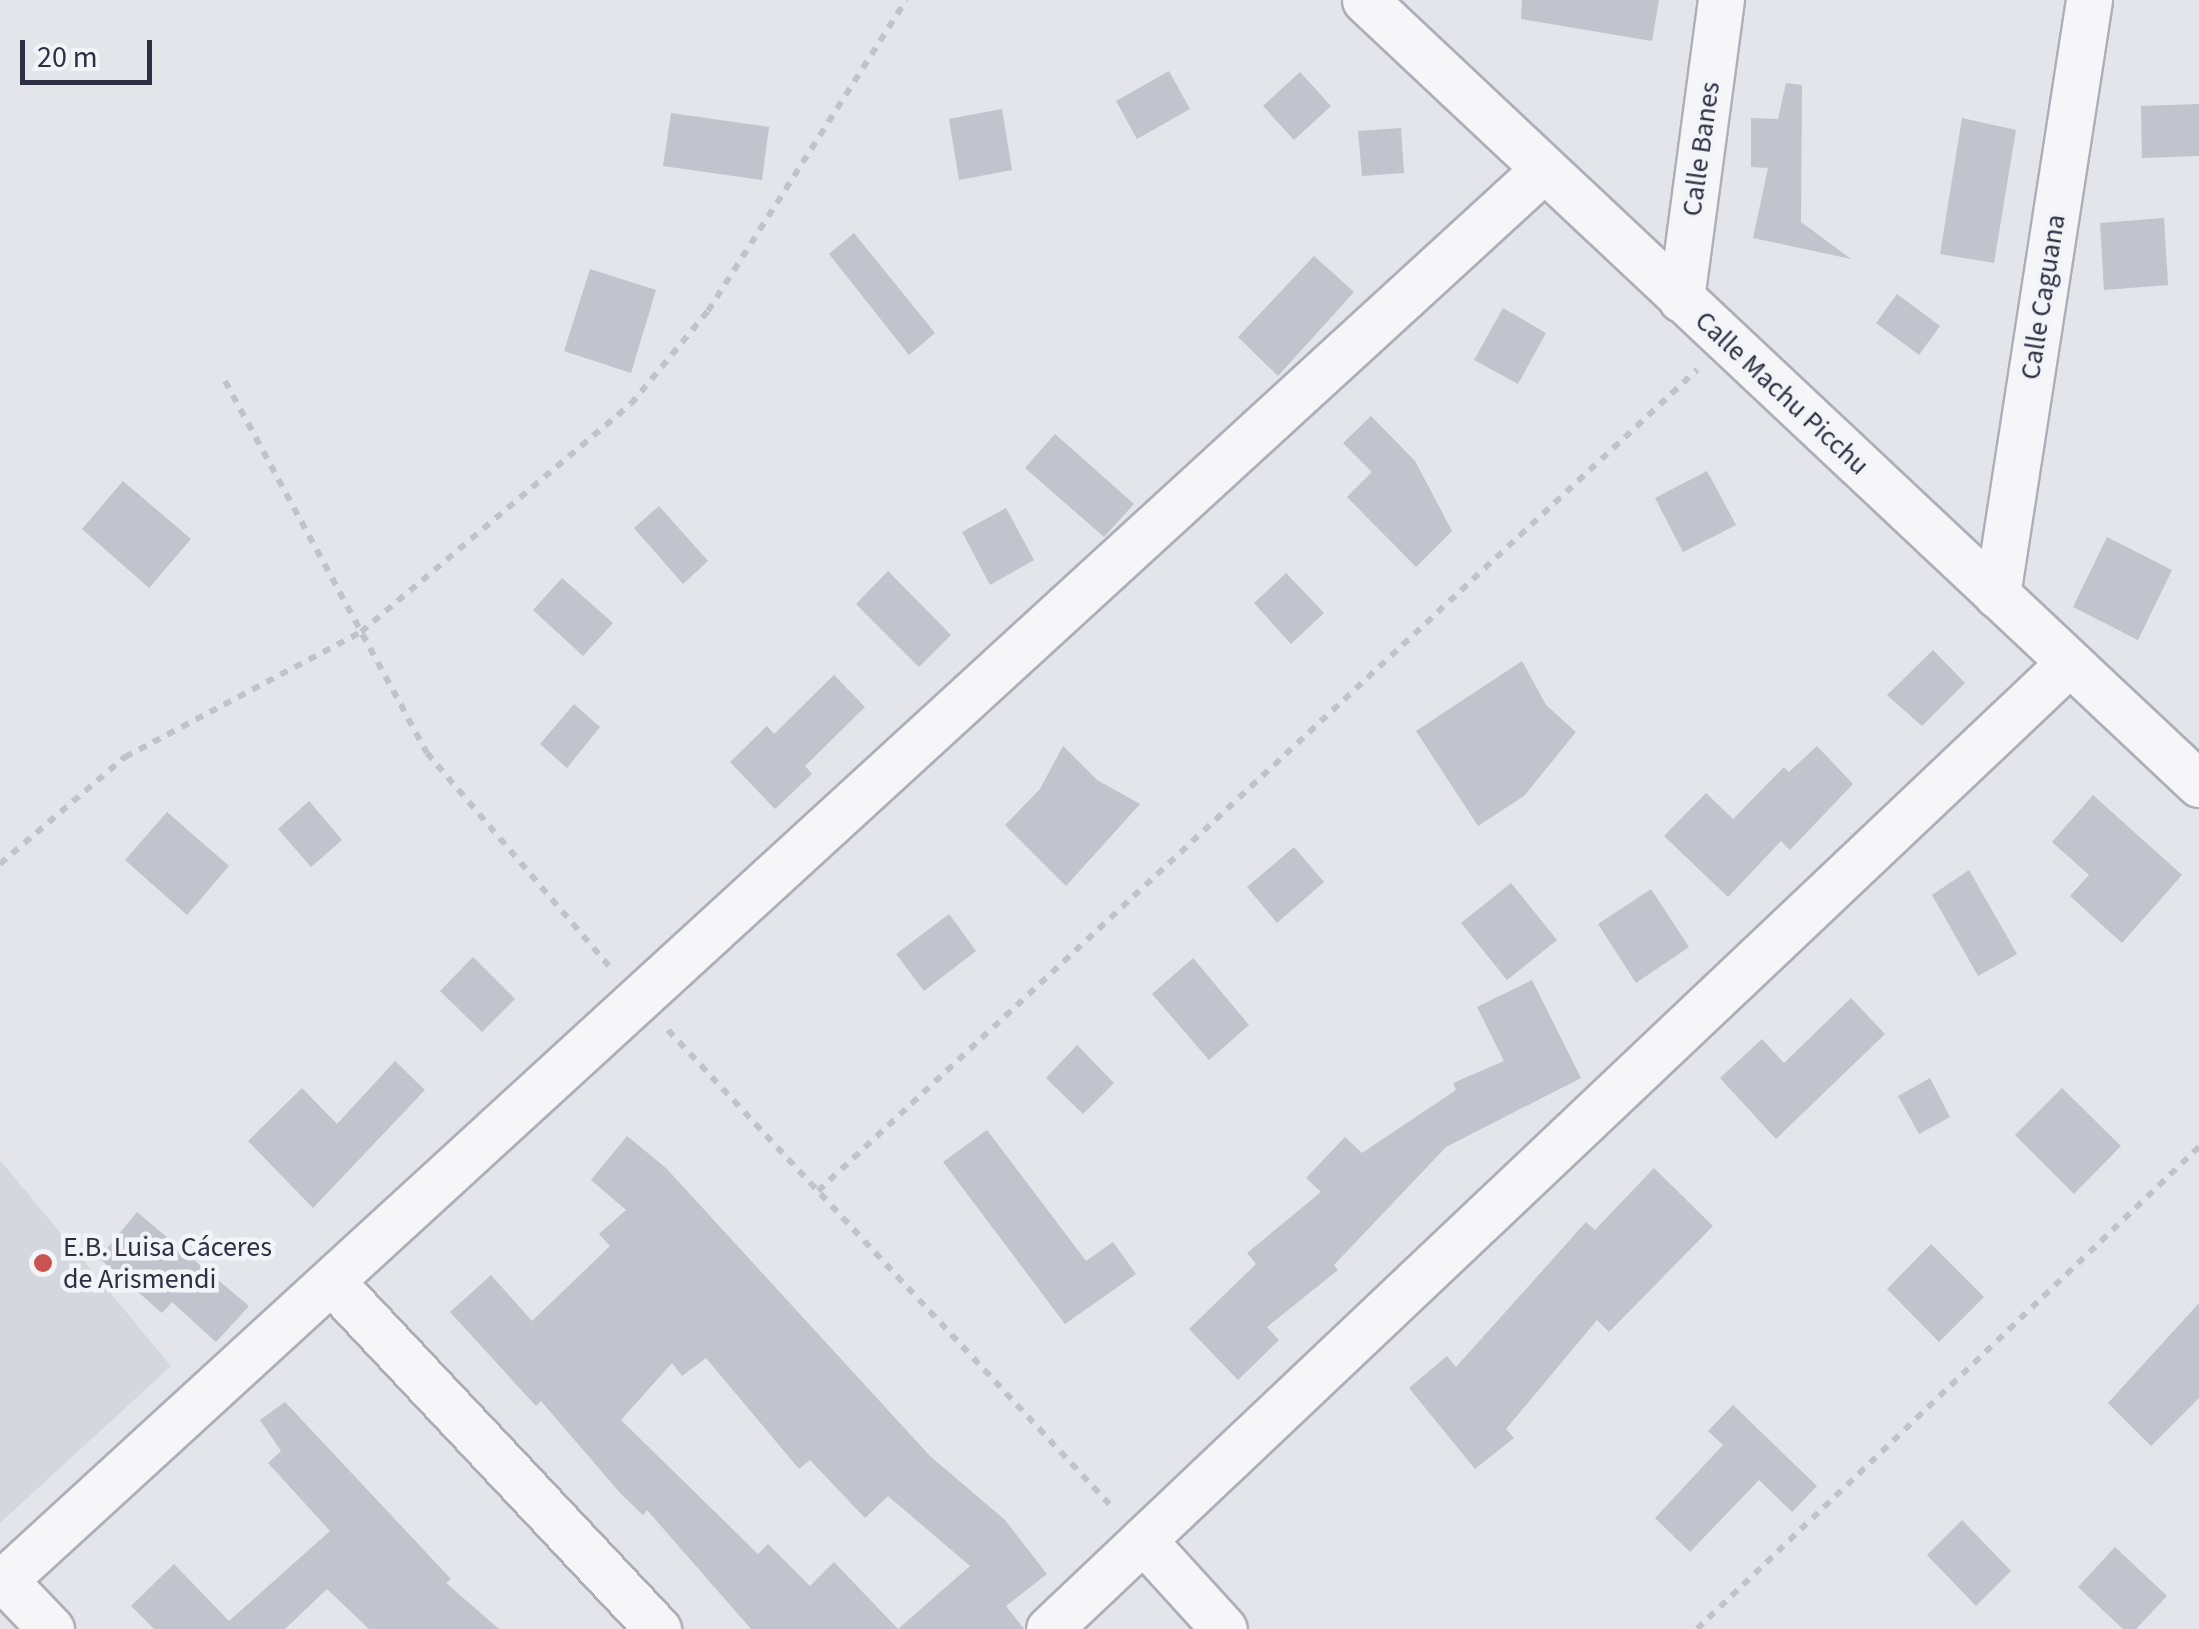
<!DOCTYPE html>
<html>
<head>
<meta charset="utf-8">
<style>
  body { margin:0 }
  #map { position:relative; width:2199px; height:1629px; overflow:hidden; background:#e3e5eb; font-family:"Source Sans 3",sans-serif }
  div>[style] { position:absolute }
  .built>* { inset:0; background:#d5d7df }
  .building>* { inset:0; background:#c1c3cd }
  .path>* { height:6px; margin-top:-3px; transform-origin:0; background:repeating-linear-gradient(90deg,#c1c3c9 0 8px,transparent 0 16px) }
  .roads { filter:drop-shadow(2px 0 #acafb8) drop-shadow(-2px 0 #acafb8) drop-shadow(0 2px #acafb8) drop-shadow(0 -2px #acafb8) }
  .street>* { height:45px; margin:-22.5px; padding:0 22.5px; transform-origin:22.5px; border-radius:22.5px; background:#f6f6f9 }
  .dots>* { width:28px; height:28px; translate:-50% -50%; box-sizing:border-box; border:5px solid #f3f4f8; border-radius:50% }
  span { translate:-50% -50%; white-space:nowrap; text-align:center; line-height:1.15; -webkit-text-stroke:9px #f3f4f8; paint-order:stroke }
  .street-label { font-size:28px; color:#2c3042 }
  .poi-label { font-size:28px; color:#2c3042 }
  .left { translate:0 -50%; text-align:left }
  .scale { position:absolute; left:20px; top:40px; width:132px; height:45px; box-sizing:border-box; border:5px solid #2c3042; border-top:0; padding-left:12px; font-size:30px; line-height:35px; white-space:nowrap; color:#2c3042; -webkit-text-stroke:8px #f3f4f8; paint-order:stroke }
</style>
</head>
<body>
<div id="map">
  <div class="built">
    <i style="clip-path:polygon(0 1160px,171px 1366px,0 1523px)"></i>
  </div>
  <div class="building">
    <i style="clip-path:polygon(1522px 0,1659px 0,1652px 41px,1521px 19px)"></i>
    <i style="clip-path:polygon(1169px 71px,1190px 109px,1137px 139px,1116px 101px)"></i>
    <i style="clip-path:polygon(1300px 72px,1331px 106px,1294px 140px,1263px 106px)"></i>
    <i style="clip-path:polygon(1786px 83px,1802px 85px,1801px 222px,1851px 259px,1753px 238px,1768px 168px,1751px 167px,1751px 118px,1778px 119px)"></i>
    <i style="clip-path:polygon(2199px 104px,2199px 156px,2142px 158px,2141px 106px)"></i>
    <i style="clip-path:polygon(1002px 109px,1012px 170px,959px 180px,949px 119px)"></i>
    <i style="clip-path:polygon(671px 113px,769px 127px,762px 180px,663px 166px)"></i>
    <i style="clip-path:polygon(1962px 118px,2016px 130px,1994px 263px,1940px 254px)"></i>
    <i style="clip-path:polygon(1401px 128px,1404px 173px,1362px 176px,1358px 131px)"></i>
    <i style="clip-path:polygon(2164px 218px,2168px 285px,2104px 290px,2100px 223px)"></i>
    <i style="clip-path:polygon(854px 233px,935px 333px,909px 355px,829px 254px)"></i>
    <i style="clip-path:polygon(1314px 256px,1354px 292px,1278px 376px,1238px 337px)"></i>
    <i style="clip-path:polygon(590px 269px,656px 290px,631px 373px,564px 351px)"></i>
    <i style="clip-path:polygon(1897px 294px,1940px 326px,1919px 355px,1876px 323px)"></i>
    <i style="clip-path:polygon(1503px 308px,1546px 333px,1518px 384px,1474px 360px)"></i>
    <i style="clip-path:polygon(1371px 416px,1415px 461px,1452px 531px,1416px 567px,1347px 497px,1372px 472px,1343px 443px)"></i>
    <i style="clip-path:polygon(1055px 434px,1134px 504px,1104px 537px,1025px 468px)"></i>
    <i style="clip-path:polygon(1707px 471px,1736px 525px,1683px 552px,1655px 498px)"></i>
    <i style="clip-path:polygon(123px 481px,191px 539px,149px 588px,82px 529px)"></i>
    <i style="clip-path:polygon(659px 506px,708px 561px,683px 584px,634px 528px)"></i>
    <i style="clip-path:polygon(1006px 508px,1034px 560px,990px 585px,962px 532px)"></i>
    <i style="clip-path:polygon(2107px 537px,2172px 570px,2138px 640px,2073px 607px)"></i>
    <i style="clip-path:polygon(888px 571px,951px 635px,919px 667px,856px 604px)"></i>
    <i style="clip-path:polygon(1286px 573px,1324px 613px,1291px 644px,1254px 603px)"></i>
    <i style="clip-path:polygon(562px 578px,613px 623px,583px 656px,533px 610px)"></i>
    <i style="clip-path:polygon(1933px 650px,1965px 683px,1922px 726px,1887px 695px)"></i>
    <i style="clip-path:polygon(1522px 661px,1546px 705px,1576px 732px,1524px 796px,1478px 826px,1416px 731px)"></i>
    <i style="clip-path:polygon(834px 675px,865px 707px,805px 766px,812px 774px,775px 809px,730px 762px,767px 726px,774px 734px)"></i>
    <i style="clip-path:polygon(574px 704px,600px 727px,567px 768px,540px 744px)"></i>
    <i style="clip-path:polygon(1063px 746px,1097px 780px,1140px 804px,1066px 886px,1005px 825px,1040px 789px)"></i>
    <i style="clip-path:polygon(1817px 746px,1853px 784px,1790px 850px,1781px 841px,1728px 897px,1664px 836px,1706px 793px,1733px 819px,1784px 767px,1789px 772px)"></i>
    <i style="clip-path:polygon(2093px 795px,2182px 875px,2122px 943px,2070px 896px,2089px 875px,2052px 842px)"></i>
    <i style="clip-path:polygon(309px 801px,342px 840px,311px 867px,278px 829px)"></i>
    <i style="clip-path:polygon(167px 812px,229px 866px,187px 915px,125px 860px)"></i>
    <i style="clip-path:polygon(1294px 847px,1324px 882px,1277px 923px,1247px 887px)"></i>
    <i style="clip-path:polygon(1969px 870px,2017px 954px,1978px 976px,1932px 895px)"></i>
    <i style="clip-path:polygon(1511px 883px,1557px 940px,1507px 980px,1461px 923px)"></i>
    <i style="clip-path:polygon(1651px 889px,1689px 947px,1636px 983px,1598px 924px)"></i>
    <i style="clip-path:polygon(949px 914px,976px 951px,924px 991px,896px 954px)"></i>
    <i style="clip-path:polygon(473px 957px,515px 999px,482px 1032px,440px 991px)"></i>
    <i style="clip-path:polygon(1193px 958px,1249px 1025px,1209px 1060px,1152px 994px)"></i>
    <i style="clip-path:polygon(1532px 980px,1581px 1078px,1446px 1147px,1334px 1265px,1338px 1270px,1267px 1327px,1279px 1340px,1238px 1380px,1189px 1329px,1256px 1264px,1247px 1253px,1321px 1192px,1306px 1178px,1345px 1137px,1362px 1153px,1456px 1090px,1453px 1083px,1504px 1061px,1477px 1007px)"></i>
    <i style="clip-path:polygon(1851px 998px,1885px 1034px,1776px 1139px,1720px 1078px,1762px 1039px,1784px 1063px)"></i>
    <i style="clip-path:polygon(1077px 1045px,1114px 1083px,1083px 1114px,1046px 1078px)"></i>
    <i style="clip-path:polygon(395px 1061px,425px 1090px,313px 1208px,248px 1141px,302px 1088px,337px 1124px)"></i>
    <i style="clip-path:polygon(1930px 1078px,1950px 1117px,1919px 1134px,1898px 1096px)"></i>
    <i style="clip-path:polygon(2062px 1088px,2121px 1146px,2074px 1194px,2015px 1135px)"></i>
    <i style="clip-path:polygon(987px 1130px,1086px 1261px,1113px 1242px,1136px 1274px,1065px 1324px,943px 1162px)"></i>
    <i style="clip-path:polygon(627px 1136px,666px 1168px,930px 1456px,1005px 1520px,1047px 1574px,1006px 1606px,1024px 1629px,898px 1629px,970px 1566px,888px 1496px,865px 1518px,810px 1460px,799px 1469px,706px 1358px,682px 1376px,672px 1363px,621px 1420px,758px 1554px,768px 1544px,810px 1586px,834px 1562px,898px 1629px,751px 1629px,647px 1510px,643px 1515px,621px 1494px,541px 1401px,536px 1406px,450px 1312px,491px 1275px,532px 1321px,610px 1246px,599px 1234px,626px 1210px,591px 1180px)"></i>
    <i style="clip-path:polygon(1654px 1168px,1713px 1226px,1609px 1332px,1597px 1320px,1506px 1429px,1514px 1438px,1475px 1469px,1409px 1388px,1447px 1356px,1456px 1367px,1586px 1222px,1595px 1230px)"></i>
    <i style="clip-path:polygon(137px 1212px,249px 1306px,216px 1342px,172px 1302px,162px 1313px,99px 1258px)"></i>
    <i style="clip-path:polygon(1931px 1244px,1984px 1297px,1939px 1342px,1887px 1289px)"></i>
    <i style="clip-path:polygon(2199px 1303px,2199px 1398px,2151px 1446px,2108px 1403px)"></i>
    <i style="clip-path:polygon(285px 1402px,451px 1579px,446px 1583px,499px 1629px,369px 1629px,327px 1589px,285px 1629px,154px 1629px,131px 1606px,174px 1564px,229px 1621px,330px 1531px,268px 1463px,281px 1451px,260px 1420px)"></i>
    <i style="clip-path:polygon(1733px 1405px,1817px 1486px,1792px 1512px,1759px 1480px,1690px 1552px,1655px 1518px,1723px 1445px,1708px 1431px)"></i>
    <i style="clip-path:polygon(1962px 1520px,2011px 1571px,1976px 1606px,1927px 1555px)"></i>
    <i style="clip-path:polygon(2115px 1547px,2167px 1596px,2136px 1629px,2123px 1629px,2078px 1587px)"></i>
  </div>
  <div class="path">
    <i style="left:225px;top:381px;width:423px;rotate:61.5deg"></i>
    <i style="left:427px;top:753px;width:280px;rotate:49.5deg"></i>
    <i style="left:0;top:864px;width:165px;rotate:-40.6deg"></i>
    <i style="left:125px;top:757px;width:267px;rotate:-27.9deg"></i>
    <i style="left:361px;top:632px;width:353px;rotate:-40.2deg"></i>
    <i style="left:631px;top:404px;width:121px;rotate:-50.4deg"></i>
    <i style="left:708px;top:311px;width:369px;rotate:-57.5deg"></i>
    <i style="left:668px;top:1030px;width:653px;rotate:47.05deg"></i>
    <i style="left:818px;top:1191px;width:1203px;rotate:-43.05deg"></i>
    <i style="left:1697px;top:1629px;width:696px;rotate:-43.84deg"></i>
  </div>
  <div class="roads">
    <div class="street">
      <i style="left:1365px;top:0;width:1145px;rotate:43.23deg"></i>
      <i style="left:1681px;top:299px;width:302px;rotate:-82.4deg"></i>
      <i style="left:1997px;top:595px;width:602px;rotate:-81.21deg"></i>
      <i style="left:331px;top:1281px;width:478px;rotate:46.8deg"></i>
      <i style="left:1143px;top:1540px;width:120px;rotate:47.7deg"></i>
      <i style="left:4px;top:1580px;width:68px;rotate:46.2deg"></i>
      <i style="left:0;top:1584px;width:2093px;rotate:-42.5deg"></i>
      <i style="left:1049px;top:1629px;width:1405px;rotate:-43.44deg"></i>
    </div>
  </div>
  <div class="dots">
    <i style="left:43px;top:1263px;background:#c85350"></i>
  </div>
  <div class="street-label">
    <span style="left:1701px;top:149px;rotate:-82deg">Calle Banes</span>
    <span style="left:2043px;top:297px;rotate:-81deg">Calle Caguana</span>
    <span style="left:1782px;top:393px;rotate:43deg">Calle Machu Picchu</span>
  </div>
  <div class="poi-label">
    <span class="left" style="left:63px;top:1263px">E.B. Luisa Cáceres<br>de Arismendi</span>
  </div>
  <div class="scale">20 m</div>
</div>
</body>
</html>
